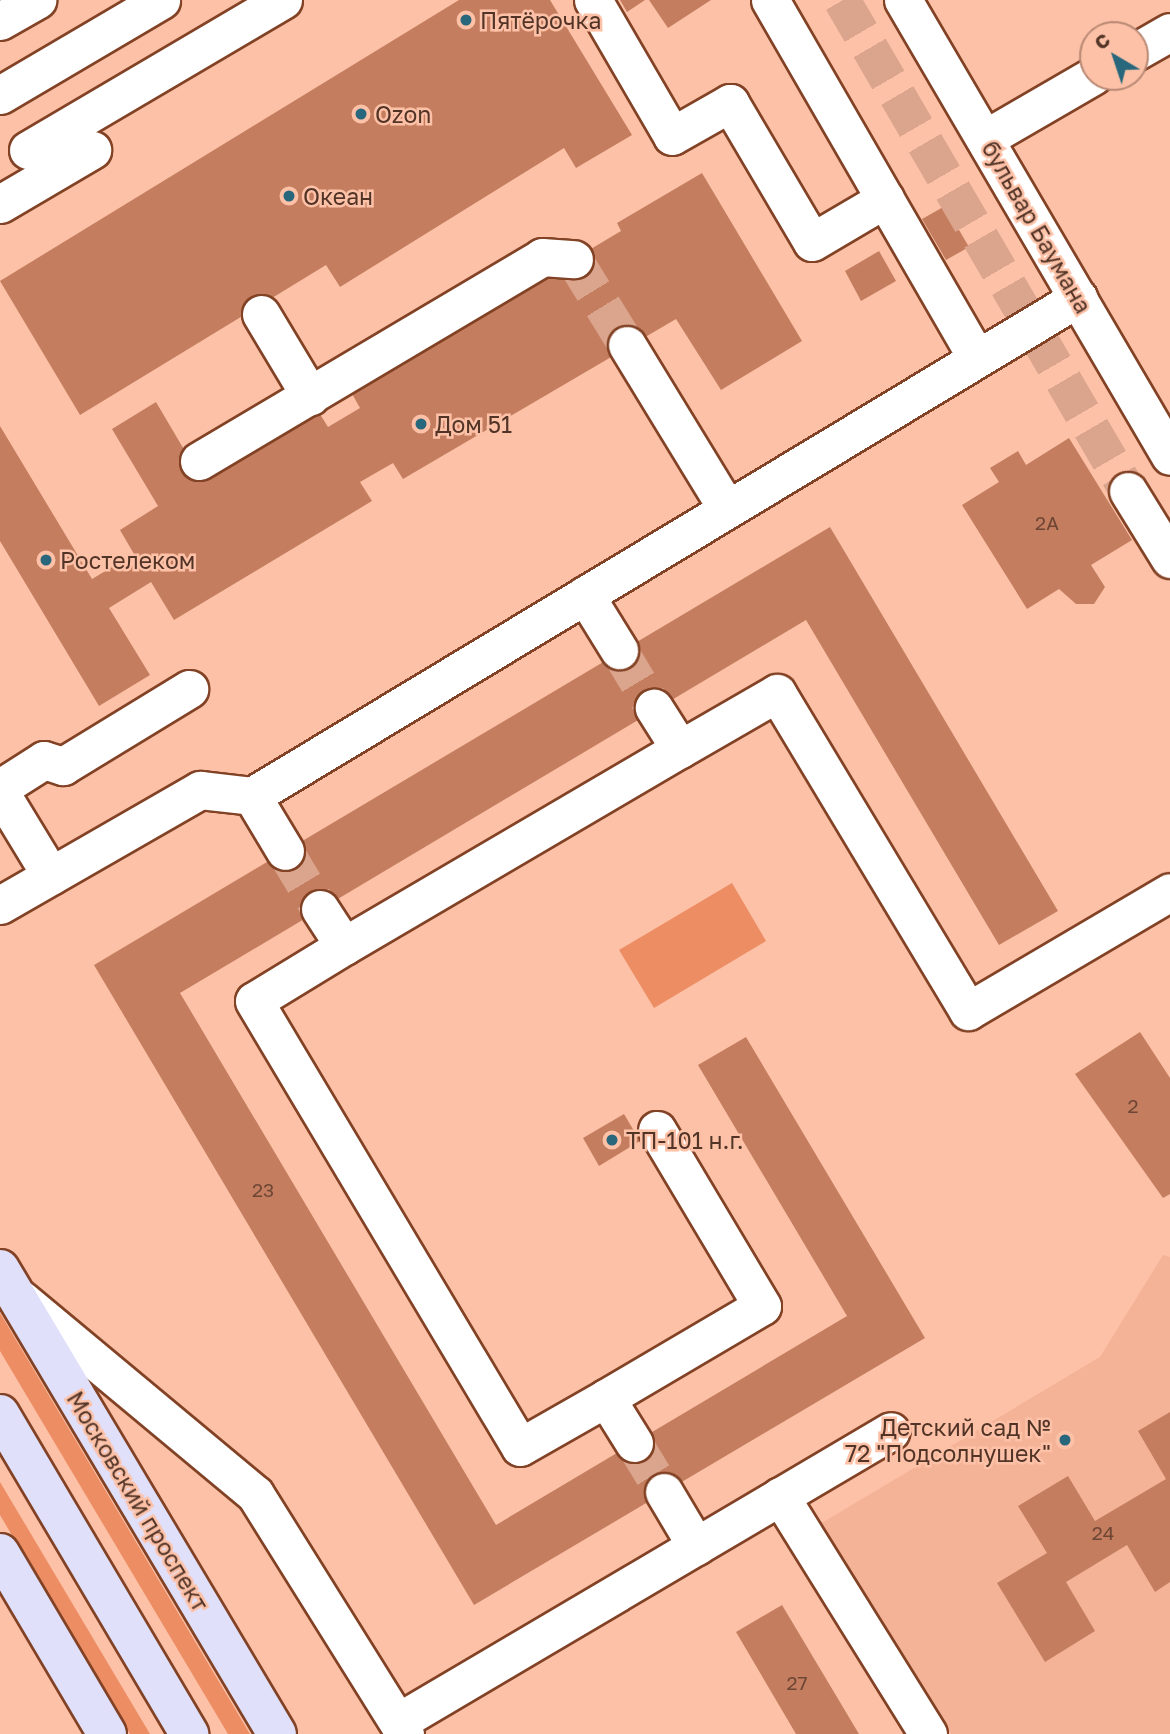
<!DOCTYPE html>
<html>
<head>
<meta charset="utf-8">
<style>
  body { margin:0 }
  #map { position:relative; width:1170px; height:1734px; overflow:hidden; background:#fdc1a7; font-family:"Golos Text",sans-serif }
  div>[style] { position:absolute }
  .built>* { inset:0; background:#f4b297 }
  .green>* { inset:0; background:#ed8d63 }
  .building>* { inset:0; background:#c47e5f }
  .minor-tunnel>* { height:37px; margin-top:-18.5px; transform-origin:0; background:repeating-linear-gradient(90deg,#dba58d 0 37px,transparent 0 55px) }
  .roads { filter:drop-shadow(2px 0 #824225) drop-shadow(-2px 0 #824225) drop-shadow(0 2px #824225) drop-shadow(0 -2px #824225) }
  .minor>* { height:37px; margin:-18.5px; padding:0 18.5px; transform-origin:18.5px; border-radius:18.5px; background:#fff }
  .major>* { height:38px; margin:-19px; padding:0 19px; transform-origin:19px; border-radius:19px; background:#e0e0fb }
  .dots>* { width:19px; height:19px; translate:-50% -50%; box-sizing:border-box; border:4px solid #fdc1a7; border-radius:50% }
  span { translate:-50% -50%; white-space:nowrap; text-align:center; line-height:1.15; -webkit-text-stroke:5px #fdc1a7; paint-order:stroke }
  .number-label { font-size:19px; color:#6e4635 }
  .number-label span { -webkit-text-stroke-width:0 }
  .poi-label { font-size:23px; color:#523427 }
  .left { translate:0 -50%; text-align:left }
  .right { translate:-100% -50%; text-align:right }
  .street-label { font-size:23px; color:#523427 }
  .north { position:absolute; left:1079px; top:21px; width:70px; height:70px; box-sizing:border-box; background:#fdc1a7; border:2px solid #b98974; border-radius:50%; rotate:321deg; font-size:19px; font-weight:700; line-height:28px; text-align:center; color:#523427 }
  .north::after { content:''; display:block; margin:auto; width:24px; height:32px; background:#28677c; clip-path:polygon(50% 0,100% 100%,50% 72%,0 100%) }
</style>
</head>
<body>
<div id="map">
  <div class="built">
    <i style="clip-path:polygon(1163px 1255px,1170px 1257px,1170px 1734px,951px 1734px,820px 1524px,1100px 1357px)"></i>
  </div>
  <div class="green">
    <i style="clip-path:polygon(732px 883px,766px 941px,654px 1008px,619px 950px)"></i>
    <i style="clip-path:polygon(0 1313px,250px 1734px,228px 1734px,0 1351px)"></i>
    <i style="clip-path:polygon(0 1482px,150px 1734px,130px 1734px,0 1515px)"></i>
  </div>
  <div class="building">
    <i style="clip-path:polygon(459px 0,550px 0,632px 135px,576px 168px,564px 148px,340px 287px,326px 265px,80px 415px,0 281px)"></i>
    <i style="clip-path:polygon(620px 0,645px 0,627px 12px)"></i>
    <i style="clip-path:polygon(649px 0,711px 0,668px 28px)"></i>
    <i style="clip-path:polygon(702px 173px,802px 341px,721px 390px,676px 319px,403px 479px,393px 463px,360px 482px,372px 501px,174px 620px,151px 582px,109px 608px,150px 675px,99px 706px,0 541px,0 426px,92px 579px,134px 554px,120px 530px,158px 506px,112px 429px,156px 402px,202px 480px,318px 411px,328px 427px,360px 408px,351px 392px,621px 231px,617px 223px)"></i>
    <i style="clip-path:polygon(945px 206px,969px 247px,946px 260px,922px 219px)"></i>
    <i style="clip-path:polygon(879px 251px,896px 281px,861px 301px,845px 271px)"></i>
    <i style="clip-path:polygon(1069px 438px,1132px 540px,1091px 565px,1105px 587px,1094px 604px,1076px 604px,1059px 589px,1027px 609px,962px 505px,999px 482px,990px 468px,1018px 451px,1026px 465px)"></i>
    <i style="clip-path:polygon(830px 527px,1058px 911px,999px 945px,806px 620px,180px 993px,496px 1525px,847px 1316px,698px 1065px,746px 1037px,925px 1338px,474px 1605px,94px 965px)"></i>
    <i style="clip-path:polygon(1140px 1032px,1170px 1078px,1170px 1194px,1163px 1198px,1075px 1074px)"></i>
    <i style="clip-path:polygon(624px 1114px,640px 1141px,599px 1166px,583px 1138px)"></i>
    <i style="clip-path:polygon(1170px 1412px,1170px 1582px,1155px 1592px,1127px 1545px,1066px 1582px,1095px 1631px,1045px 1662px,997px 1583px,1047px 1553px,1018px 1506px,1068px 1476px,1095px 1521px,1166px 1479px,1138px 1431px)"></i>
    <i style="clip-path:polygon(782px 1605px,859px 1734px,796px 1734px,736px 1632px)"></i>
  </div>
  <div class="minor-tunnel">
    <i style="left:842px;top:0;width:568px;rotate:59.78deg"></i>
    <i style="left:574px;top:259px;width:101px;rotate:58.4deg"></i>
    <i style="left:619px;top:650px;width:68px;rotate:58.9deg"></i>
    <i style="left:285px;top:851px;width:68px;rotate:58.9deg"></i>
    <i style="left:634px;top:1443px;width:57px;rotate:58.5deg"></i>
  </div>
  <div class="roads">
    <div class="minor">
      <i style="left:593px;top:0;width:157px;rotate:59.8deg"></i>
      <i style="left:672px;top:136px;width:67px;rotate:-29.6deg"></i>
      <i style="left:730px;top:103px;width:161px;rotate:59.5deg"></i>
      <i style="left:812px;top:242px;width:85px;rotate:-30.5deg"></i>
      <i style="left:770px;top:0;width:412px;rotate:60deg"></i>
      <i style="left:903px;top:0;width:528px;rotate:59.65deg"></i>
      <i style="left:0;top:21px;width:43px;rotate:-29.6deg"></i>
      <i style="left:1135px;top:52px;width:40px;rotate:-29.7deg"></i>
      <i style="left:0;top:95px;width:187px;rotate:-30.5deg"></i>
      <i style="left:986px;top:138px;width:124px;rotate:-30.1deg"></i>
      <i style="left:28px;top:150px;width:296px;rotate:-30.5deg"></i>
      <i style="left:0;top:204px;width:107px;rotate:-30.4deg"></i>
      <i style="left:261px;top:314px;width:96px;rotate:59.1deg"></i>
      <i style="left:627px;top:345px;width:192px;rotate:58.6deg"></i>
      <i style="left:199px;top:461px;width:399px;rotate:-30.7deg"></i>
      <i style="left:542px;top:257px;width:32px;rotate:4deg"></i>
      <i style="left:1128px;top:491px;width:80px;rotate:58.3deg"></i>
      <i style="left:585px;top:595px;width:65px;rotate:58.3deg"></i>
      <i style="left:680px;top:749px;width:112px;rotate:-30deg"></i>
      <i style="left:777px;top:693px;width:371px;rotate:59deg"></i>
      <i style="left:968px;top:1011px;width:234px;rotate:-30.5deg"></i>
      <i style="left:0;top:788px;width:52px;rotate:-32.5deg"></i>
      <i style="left:44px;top:760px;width:20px;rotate:18deg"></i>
      <i style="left:63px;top:766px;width:148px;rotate:-31.4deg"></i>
      <i style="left:0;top:792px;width:98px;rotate:58.7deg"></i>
      <i style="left:252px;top:796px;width:64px;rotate:59deg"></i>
      <i style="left:0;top:905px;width:231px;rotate:-29.9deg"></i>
      <i style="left:200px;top:790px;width:52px;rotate:6.6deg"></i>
      <i style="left:252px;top:796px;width:965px;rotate:-31.09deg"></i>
      <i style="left:320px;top:909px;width:44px;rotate:57deg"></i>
      <i style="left:344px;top:946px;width:105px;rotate:148.6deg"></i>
      <i style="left:254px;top:1001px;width:519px;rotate:59.19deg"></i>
      <i style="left:520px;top:1447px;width:99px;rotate:-29.7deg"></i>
      <i style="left:606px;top:1398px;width:53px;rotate:58.1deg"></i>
      <i style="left:344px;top:946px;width:389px;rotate:-30.4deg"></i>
      <i style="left:680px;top:749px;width:49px;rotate:-122.4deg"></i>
      <i style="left:22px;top:1300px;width:303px;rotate:39.8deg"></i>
      <i style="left:255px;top:1494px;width:283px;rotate:58deg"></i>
      <i style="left:606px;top:1398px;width:181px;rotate:-30.5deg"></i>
      <i style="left:762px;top:1306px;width:205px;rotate:-120.8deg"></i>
      <i style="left:664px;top:1492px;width:63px;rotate:59.3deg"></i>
      <i style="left:780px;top:1496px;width:280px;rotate:58.1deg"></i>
      <i style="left:398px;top:1722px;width:572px;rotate:-30.55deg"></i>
    </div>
    <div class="major">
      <i style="left:0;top:1269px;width:541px;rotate:59.22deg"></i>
      <i style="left:0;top:1414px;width:372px;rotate:59.4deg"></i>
      <i style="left:0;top:1553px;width:210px;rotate:59.4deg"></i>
    </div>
  </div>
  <div class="dots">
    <i style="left:466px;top:20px;background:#28677c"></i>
    <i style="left:361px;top:114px;background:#28677c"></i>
    <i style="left:289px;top:196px;background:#28677c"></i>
    <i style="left:421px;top:424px;background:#28677c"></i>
    <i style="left:46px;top:560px;background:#28677c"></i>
    <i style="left:612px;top:1140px;background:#28677c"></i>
    <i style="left:1065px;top:1440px;background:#28677c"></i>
  </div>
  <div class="number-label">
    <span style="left:1047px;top:523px">2А</span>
    <span style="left:1133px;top:1106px">2</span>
    <span style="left:263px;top:1190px">23</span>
    <span style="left:1103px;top:1533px">24</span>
    <span style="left:797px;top:1683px">27</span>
  </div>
  <div class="poi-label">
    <span class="left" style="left:480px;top:20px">Пятёрочка</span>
    <span class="left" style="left:375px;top:114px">Ozon</span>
    <span class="left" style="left:303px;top:196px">Океан</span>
    <span class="left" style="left:435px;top:424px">Дом 51</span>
    <span class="left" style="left:60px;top:560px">Ростелеком</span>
    <span class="left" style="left:626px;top:1140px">ТП-101 н.г.</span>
    <span class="right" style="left:1051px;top:1440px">Детский сад №<br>72 "Подсолнушек"</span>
  </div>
  <div class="street-label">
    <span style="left:1037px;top:227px;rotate:60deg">бульвар Баумана</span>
    <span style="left:138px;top:1501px;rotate:59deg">Московский проспект</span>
  </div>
  <div class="north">С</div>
</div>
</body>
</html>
